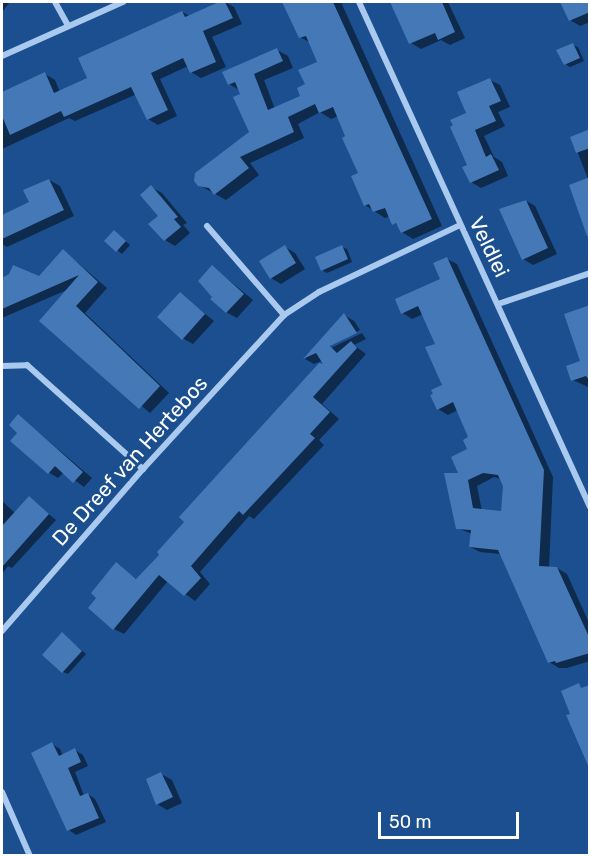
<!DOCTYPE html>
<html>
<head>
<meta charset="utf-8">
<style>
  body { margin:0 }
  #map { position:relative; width:591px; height:857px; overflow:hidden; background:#1b4f8f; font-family:Rubik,sans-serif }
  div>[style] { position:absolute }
  .shadow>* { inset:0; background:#0007 }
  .building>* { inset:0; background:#4478b7 }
  .street>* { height:6px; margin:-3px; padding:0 3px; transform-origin:3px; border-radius:3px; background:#a9c9ee }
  span { translate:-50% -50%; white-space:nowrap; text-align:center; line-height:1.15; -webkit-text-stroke:6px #1b4f8f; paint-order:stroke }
  .street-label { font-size:21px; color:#fff }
  .frame { position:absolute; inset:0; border:3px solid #fff; pointer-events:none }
  .scale { position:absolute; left:378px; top:812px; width:141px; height:27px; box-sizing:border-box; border:3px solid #fff; border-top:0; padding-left:8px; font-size:18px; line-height:21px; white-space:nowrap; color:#fff; -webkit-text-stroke:4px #1b4f8f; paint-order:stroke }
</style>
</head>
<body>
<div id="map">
  <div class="shadow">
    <i style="clip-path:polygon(2px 2px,10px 2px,2px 12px)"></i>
    <i style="clip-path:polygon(225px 2px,234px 7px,242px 24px,212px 37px,226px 67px,201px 78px,191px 72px,188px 66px,160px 79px,177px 116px,158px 125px,148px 119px,137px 94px,75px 121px,69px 118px,2px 149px,2px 95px,45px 74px,55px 80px,60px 92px,89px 79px,182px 12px,190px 16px)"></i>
    <i style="clip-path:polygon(284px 2px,341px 2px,442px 226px,413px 239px,402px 232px,390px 216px,385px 218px,365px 205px,360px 174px,338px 116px,331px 119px,320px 112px,298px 124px,304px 138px,250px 163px,259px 175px,226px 200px,199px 185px,250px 133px,241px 91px,229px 84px,277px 50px,288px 56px,293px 68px,264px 80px,275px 109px,302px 97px,319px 62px,311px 43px,300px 37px)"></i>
    <i style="clip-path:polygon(392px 2px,448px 2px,465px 38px,450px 45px,441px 40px,421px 49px,411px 43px)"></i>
    <i style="clip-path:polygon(562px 2px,590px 2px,590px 22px,580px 26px,570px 20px)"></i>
    <i style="clip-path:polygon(573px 45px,578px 47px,584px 61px,570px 67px,565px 64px)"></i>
    <i style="clip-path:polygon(490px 80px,500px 85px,510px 107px,498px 112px,505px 126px,484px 136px,494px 157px,502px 162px,508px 176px,481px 188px,471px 182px,468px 114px)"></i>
    <i style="clip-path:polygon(590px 134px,590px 227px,588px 179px,572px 138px)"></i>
    <i style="clip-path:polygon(49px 180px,60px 186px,74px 216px,7px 247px,2px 244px,2px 217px,31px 203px)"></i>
    <i style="clip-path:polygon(151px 187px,162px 193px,187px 223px,183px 225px,190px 233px,175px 246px,165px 240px)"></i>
    <i style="clip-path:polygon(525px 200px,535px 206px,557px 254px,533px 265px,523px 259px,501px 211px)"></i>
    <i style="clip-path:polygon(115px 232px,130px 245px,122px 254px,106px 241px)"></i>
    <i style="clip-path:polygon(285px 247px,295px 253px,305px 269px,281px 284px,271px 278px)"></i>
    <i style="clip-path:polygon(342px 247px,347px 249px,352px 262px,327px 273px,322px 270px)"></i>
    <i style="clip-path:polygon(64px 251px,107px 288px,85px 313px,169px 393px,150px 413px,41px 321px,69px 289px,2px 318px,2px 279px,11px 275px,40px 277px)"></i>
    <i style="clip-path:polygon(evenodd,447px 259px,457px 264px,553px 477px,549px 568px,557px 568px,567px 574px,590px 625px,590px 661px,567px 668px,559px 668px,549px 662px,501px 554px,480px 552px,470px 547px,472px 534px,457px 528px,460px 474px,470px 438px,458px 410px,448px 415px,438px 409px,444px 385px,437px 345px,423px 314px,412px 319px,403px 313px,442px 279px,447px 259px,494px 477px,501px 479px,504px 486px,503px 512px,482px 511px,477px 486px,494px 477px)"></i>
    <i style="clip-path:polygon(213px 267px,253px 300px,237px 318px,226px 312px)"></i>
    <i style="clip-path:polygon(180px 294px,214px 321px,193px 344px,182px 338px)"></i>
    <i style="clip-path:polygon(590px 308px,590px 388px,573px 380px,582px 362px)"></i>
    <i style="clip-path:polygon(344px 315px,354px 321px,360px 330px,331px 345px,331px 348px,362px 333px,366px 339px,354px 345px,366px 354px,322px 404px,339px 419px,319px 440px,324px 445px,254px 519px,249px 516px,200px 572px,210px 584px,195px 601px,168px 581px,124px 634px,114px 629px,99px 597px,116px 564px,138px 580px,327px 368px,324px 360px,314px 364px,305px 359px)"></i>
    <i style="clip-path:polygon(19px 416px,92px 478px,84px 487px,64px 472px,58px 478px,48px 472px)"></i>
    <i style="clip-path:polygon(29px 498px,56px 520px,12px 568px,8px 566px,2px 574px,2px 501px,15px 513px)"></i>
    <i style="clip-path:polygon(63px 634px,86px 654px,68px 674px,63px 672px)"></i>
    <i style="clip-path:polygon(52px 744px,60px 749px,63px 756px,75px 750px,83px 755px,88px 766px,75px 772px,84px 796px,88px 794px,95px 799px,106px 822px,76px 835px,69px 830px,33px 753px)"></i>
    <i style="clip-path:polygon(161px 774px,172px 780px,182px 803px,167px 810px,157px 804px)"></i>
  </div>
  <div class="building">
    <i style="clip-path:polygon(219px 2px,225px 2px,233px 18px,203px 31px,216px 62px,190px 73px,183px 58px,151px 73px,168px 110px,147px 120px,131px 87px,64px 117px,61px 111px,10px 135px,2px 116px,2px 92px,45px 72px,54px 93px,87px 78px,78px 58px,182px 11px,185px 17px)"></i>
    <i style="clip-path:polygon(282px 2px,333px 2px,432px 219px,401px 233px,396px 223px,392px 225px,385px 208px,373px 212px,369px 204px,364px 206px,351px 176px,358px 173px,342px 138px,345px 136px,333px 107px,319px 113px,315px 104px,288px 117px,294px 132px,240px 157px,249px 168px,214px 195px,209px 188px,198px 186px,194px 181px,195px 173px,249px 132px,233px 97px,240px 94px,235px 82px,228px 85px,222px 72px,277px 48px,283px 61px,254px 74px,268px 110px,300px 96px,297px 88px,305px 84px,298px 70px,317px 62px,306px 36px,299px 38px)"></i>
    <i style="clip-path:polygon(390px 2px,442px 2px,455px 32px,438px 40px,435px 33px,409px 44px)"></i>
    <i style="clip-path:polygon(560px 2px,590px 2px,590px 12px,569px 21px)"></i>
    <i style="clip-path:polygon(573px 43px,580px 58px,564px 65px,556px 50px)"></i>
    <i style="clip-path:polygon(490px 78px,501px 101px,489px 106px,496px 121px,475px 130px,486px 157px,491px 154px,499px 170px,470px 183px,462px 167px,467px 165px,450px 127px,453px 125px,450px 120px,466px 113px,457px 92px)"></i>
    <i style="clip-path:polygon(590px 129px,590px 148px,576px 153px,570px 137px)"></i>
    <i style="clip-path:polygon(590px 177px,590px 236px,587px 236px,569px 185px)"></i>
    <i style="clip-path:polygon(49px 179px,64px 210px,2px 239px,2px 215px,29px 202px,23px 190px)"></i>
    <i style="clip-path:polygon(151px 185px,178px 217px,174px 219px,181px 227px,164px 241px,148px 224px,158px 216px,140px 195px)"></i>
    <i style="clip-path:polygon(526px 200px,548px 248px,522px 260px,499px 209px)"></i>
    <i style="clip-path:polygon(114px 230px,126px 241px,116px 252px,104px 241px)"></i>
    <i style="clip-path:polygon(285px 245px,296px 263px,270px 279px,259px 261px)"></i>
    <i style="clip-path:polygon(342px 245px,348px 259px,321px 271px,315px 257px)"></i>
    <i style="clip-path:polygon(63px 249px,98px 282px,76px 306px,160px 386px,139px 409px,39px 321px,79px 275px,2px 309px,2px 278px,9px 274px,13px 265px,39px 276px)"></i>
    <i style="clip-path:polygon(evenodd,447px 257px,544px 470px,539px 566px,557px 567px,590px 639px,590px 653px,556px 663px,555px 661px,548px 663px,498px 550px,469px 547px,471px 530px,456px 529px,444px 473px,458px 473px,451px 457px,467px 449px,463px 440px,468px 437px,453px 402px,437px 410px,430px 395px,433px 394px,431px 390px,442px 385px,425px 347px,435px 344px,418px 306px,401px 314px,395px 299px,440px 279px,433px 263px,447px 257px,483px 473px,498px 475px,503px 486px,501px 511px,473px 508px,468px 480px,483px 473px)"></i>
    <i style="clip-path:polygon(212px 265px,244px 294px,226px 313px,210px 299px,212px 297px,198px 281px)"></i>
    <i style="clip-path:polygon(180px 292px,205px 314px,182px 340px,157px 317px)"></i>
    <i style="clip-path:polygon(590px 305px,590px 381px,586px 376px,571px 381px,566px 366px,580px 361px,564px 314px)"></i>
    <i style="clip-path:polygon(344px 313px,357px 333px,330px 346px,337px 353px,351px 341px,357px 348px,313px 397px,330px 412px,310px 434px,315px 438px,243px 515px,239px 511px,191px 566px,201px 578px,184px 596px,159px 575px,113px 630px,88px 608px,96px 598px,91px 593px,116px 562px,136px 579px,159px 555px,157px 552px,184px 522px,179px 517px,319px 363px,323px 364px,316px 353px,303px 359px)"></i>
    <i style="clip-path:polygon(18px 414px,83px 472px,73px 483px,55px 466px,48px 474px,10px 441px,17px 433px,9px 425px)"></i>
    <i style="clip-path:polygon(29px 496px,49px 514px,2px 567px,2px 526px)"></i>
    <i style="clip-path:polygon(62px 632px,82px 651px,62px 673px,42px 655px)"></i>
    <i style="clip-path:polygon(579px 683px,581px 688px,590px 685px,590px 770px,566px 715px,570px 714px,561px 691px)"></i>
    <i style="clip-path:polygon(52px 742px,59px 756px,75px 748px,81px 762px,68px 768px,80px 796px,88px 793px,99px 818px,67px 831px,31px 753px)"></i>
    <i style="clip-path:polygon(161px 772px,173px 797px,156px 805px,146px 779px)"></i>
  </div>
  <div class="street">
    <i style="left:55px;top:2px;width:26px;rotate:61deg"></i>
    <i style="left:359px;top:2px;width:555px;rotate:65.42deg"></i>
    <i style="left:2px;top:56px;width:133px;rotate:-24.1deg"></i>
    <i style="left:207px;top:226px;width:118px;rotate:49.1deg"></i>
    <i style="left:498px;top:304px;width:97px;rotate:-18.6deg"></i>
    <i style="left:2px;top:366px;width:25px;rotate:-2deg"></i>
    <i style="left:27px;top:365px;width:156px;rotate:41.9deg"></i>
    <i style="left:2px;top:631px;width:215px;rotate:-49deg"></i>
    <i style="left:143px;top:469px;width:209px;rotate:-47.5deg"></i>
    <i style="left:284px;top:315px;width:42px;rotate:-33.3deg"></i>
    <i style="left:319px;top:292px;width:156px;rotate:-25.4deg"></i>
    <i style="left:2px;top:792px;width:70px;rotate:66.4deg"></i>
  </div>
  <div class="street-label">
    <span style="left:489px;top:247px;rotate:64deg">Veldlei</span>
    <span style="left:130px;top:461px;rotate:-48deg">De Dreef van Hertebos</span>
  </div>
  <div class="frame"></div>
  <div class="scale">50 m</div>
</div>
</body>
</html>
